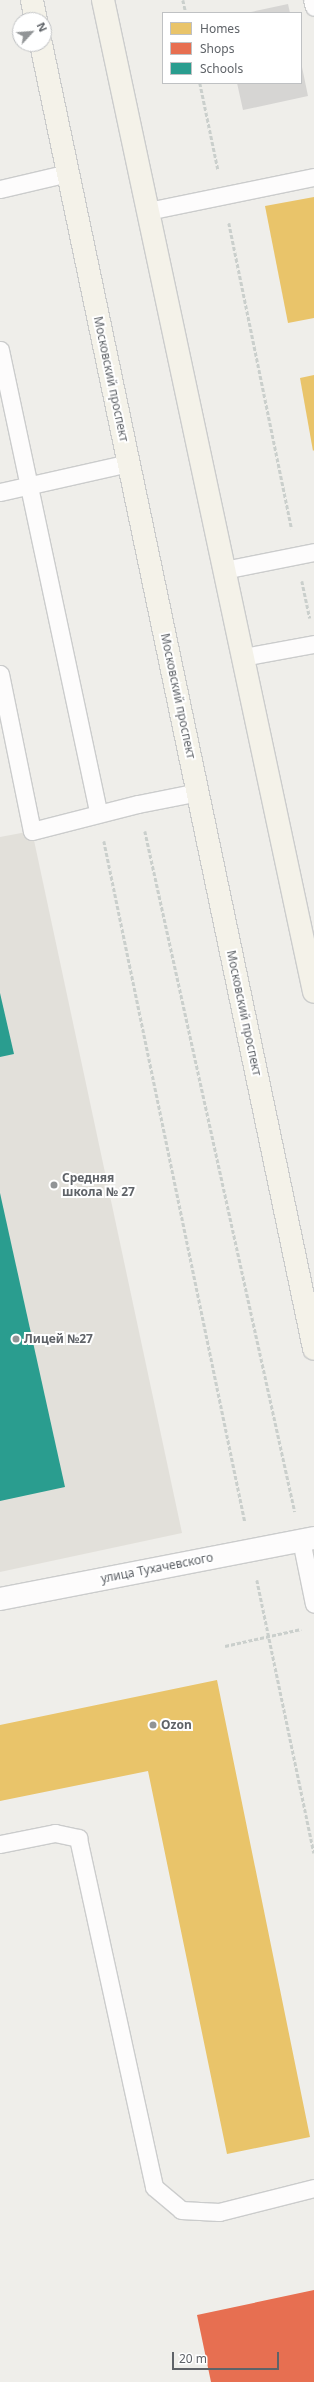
<!DOCTYPE html>
<html>
<head>
<meta charset="utf-8">
<style>
  body { margin:0 }
  #map { position:relative; width:314px; height:2382px; overflow:hidden; background:#efeeea; font-family:"Noto Sans",sans-serif }
  div>[style] { position:absolute }
  .education>* { inset:0; background:#e2e0da }
  .homes>* { inset:0; background:#e9c46a }
  .shops>* { inset:0; background:#e76f51 }
  .schools>* { inset:0; background:#2a9d8f }
  .building>* { inset:0; background:#d6d5d3 }
  .path>* { height:2.5px; margin-top:-1.25px; transform-origin:0; background:repeating-linear-gradient(90deg,#cacfcc 0 4px,transparent 0 6px) }
  .roads { filter:drop-shadow(1px 0 #cbcccc) drop-shadow(-1px 0 #cbcccc) drop-shadow(0 1px #cbcccc) drop-shadow(0 -1px #cbcccc) }
  .service>* { height:17px; margin:-8.5px; padding:0 8.5px; transform-origin:8.5px; border-radius:8.5px; background:#fdfcfc }
  .minor>* { height:22px; margin:-11px; padding:0 11px; transform-origin:11px; border-radius:11px; background:#fdfcfc }
  .primary>* { height:22px; margin:-11px; padding:0 11px; transform-origin:11px; border-radius:11px; background:#f4f2e9 }
  .dots>* { width:11px; height:11px; translate:-50% -50%; box-sizing:border-box; border:2px solid #fff; border-radius:50% }
  span { translate:-50% -50%; white-space:nowrap; text-align:center; line-height:1.15; -webkit-text-stroke:4px #fff; paint-order:stroke }
  .street-label { font-size:12px; color:#5f6368 }
  .poi-label { font-size:12px; color:#5f6368; font-weight:700 }
  .left { translate:0 -50%; text-align:left }
  .legend { position:absolute; left:162px; top:12px; width:140px; height:72px; box-sizing:border-box; background:#fff; border:1px solid #bfc1c3; margin:0; padding:5px 7px; list-style:none; font-size:12px; color:#5f6368 }
  .legend li { display:flex; align-items:center; gap:8px; height:20px }
  .legend b { width:20px; border:1px solid #bfc1c3 }
  .north { position:absolute; left:12px; top:12px; width:40px; height:40px; box-sizing:border-box; background:#fff; border:1px solid #bfc1c3; border-radius:50%; rotate:64deg; font-size:11px; font-weight:700; line-height:16px; text-align:center; color:#5f6368 }
  .north::after { content:''; display:block; margin:auto; width:14px; height:18px; background:#919496; clip-path:polygon(50% 0,100% 100%,50% 72%,0 100%) }
  .scale { position:absolute; left:172px; top:2352px; width:107px; height:18px; box-sizing:border-box; border:2px solid #5f6368; border-top:0; padding-left:5px; font-size:12px; line-height:14px; white-space:nowrap; color:#5f6368; -webkit-text-stroke:3px #fff; paint-order:stroke }
</style>
</head>
<body>
<div id="map">
  <div class="education">
    <i style="clip-path:polygon(32px 831px,182px 1533px,0 1572px,0 837px)"></i>
  </div>
  <div class="homes">
    <i style="clip-path:polygon(314px 197px,314px 318px,288px 323px,265px 206px)"></i>
    <i style="clip-path:polygon(314px 375px,314px 450px,313px 451px,300px 378px)"></i>
    <i style="clip-path:polygon(217px 1680px,310px 2137px,227px 2154px,148px 1771px,0 1801px,0 1725px)"></i>
  </div>
  <div class="shops">
    <i style="clip-path:polygon(314px 2290px,314px 2382px,211px 2382px,197px 2315px)"></i>
  </div>
  <div class="schools">
    <i style="clip-path:polygon(0 993px,14px 1054px,0 1057px)"></i>
    <i style="clip-path:polygon(0 1193px,65px 1487px,0 1501px)"></i>
  </div>
  <div class="building">
    <i style="clip-path:polygon(288px 4px,290px 13px,251px 13px,251px 12px)"></i>
    <i style="clip-path:polygon(302px 67px,308px 96px,243px 110px,237px 83px,301px 83px)"></i>
  </div>
  <div class="path">
    <i style="left:183px;top:0;width:13px;rotate:77deg"></i>
    <i style="left:200px;top:83px;width:88px;rotate:78.2deg"></i>
    <i style="left:229px;top:223px;width:312px;rotate:78.4deg"></i>
    <i style="left:302px;top:581px;width:38px;rotate:78deg"></i>
    <i style="left:145px;top:831px;width:697px;rotate:77.58deg"></i>
    <i style="left:104px;top:841px;width:695px;rotate:78.3deg"></i>
    <i style="left:257px;top:1580px;width:279px;rotate:78.2deg"></i>
    <i style="left:225px;top:1646px;width:78px;rotate:-12.6deg"></i>
  </div>
  <div class="roads">
    <div class="service">
      <i style="left:312px;top:0;width:7px;rotate:74deg"></i>
      <i style="left:0;top:189px;width:70px;rotate:-13.2deg"></i>
      <i style="left:148px;top:211px;width:169px;rotate:-11.6deg"></i>
      <i style="left:0;top:350px;width:473px;rotate:78deg"></i>
      <i style="left:0;top:492px;width:132px;rotate:-12.7deg"></i>
      <i style="left:224px;top:570px;width:92px;rotate:-11.3deg"></i>
      <i style="left:243px;top:657px;width:72px;rotate:-10.4deg"></i>
      <i style="left:0;top:674px;width:160px;rotate:78.5deg"></i>
      <i style="left:32px;top:831px;width:109px;rotate:-14.3deg"></i>
      <i style="left:138px;top:804px;width:61px;rotate:-11.3deg"></i>
      <i style="left:301px;top:1540px;width:65px;rotate:78.5deg"></i>
      <i style="left:0;top:1844px;width:56px;rotate:-11.3deg"></i>
      <i style="left:55px;top:1833px;width:24px;rotate:12deg"></i>
      <i style="left:78px;top:1838px;width:357px;rotate:77.7deg"></i>
      <i style="left:154px;top:2187px;width:35px;rotate:40deg"></i>
      <i style="left:181px;top:2210px;width:38px;rotate:3deg"></i>
      <i style="left:219px;top:2212px;width:98px;rotate:-14.2deg"></i>
    </div>
    <div class="minor">
      <i style="left:0;top:1599px;width:320px;rotate:-11deg"></i>
    </div>
    <div class="primary">
      <i style="left:32px;top:0;width:20px;rotate:79deg"></i>
      <i style="left:103px;top:0;width:1014px;rotate:77.99deg"></i>
      <i style="left:41px;top:44px;width:1333px;rotate:78.18deg"></i>
    </div>
  </div>
  <div class="dots">
    <i style="left:54px;top:1185px;background:#919496"></i>
    <i style="left:16px;top:1339px;background:#919496"></i>
    <i style="left:153px;top:1725px;background:#919496"></i>
  </div>
  <div class="street-label">
    <span style="left:111px;top:379px;rotate:78deg">Московский проспект</span>
    <span style="left:178px;top:696px;rotate:78deg">Московский проспект</span>
    <span style="left:244px;top:1013px;rotate:78deg">Московский проспект</span>
    <span style="left:157px;top:1568px;rotate:-11deg">улица Тухачевского</span>
  </div>
  <div class="poi-label">
    <span class="left" style="left:62px;top:1185px">Средняя<br>школа № 27</span>
    <span class="left" style="left:24px;top:1339px">Лицей №27</span>
    <span class="left" style="left:161px;top:1725px">Ozon</span>
  </div>
  <ul class="legend">
  <li><b style="height:11px;background:#e9c46a"></b>Homes</li>
  <li><b style="height:11px;background:#e76f51"></b>Shops</li>
  <li><b style="height:11px;background:#2a9d8f"></b>Schools</li>
  </ul>
  <div class="north">N</div>
  <div class="scale">20 m</div>
</div>
</body>
</html>
